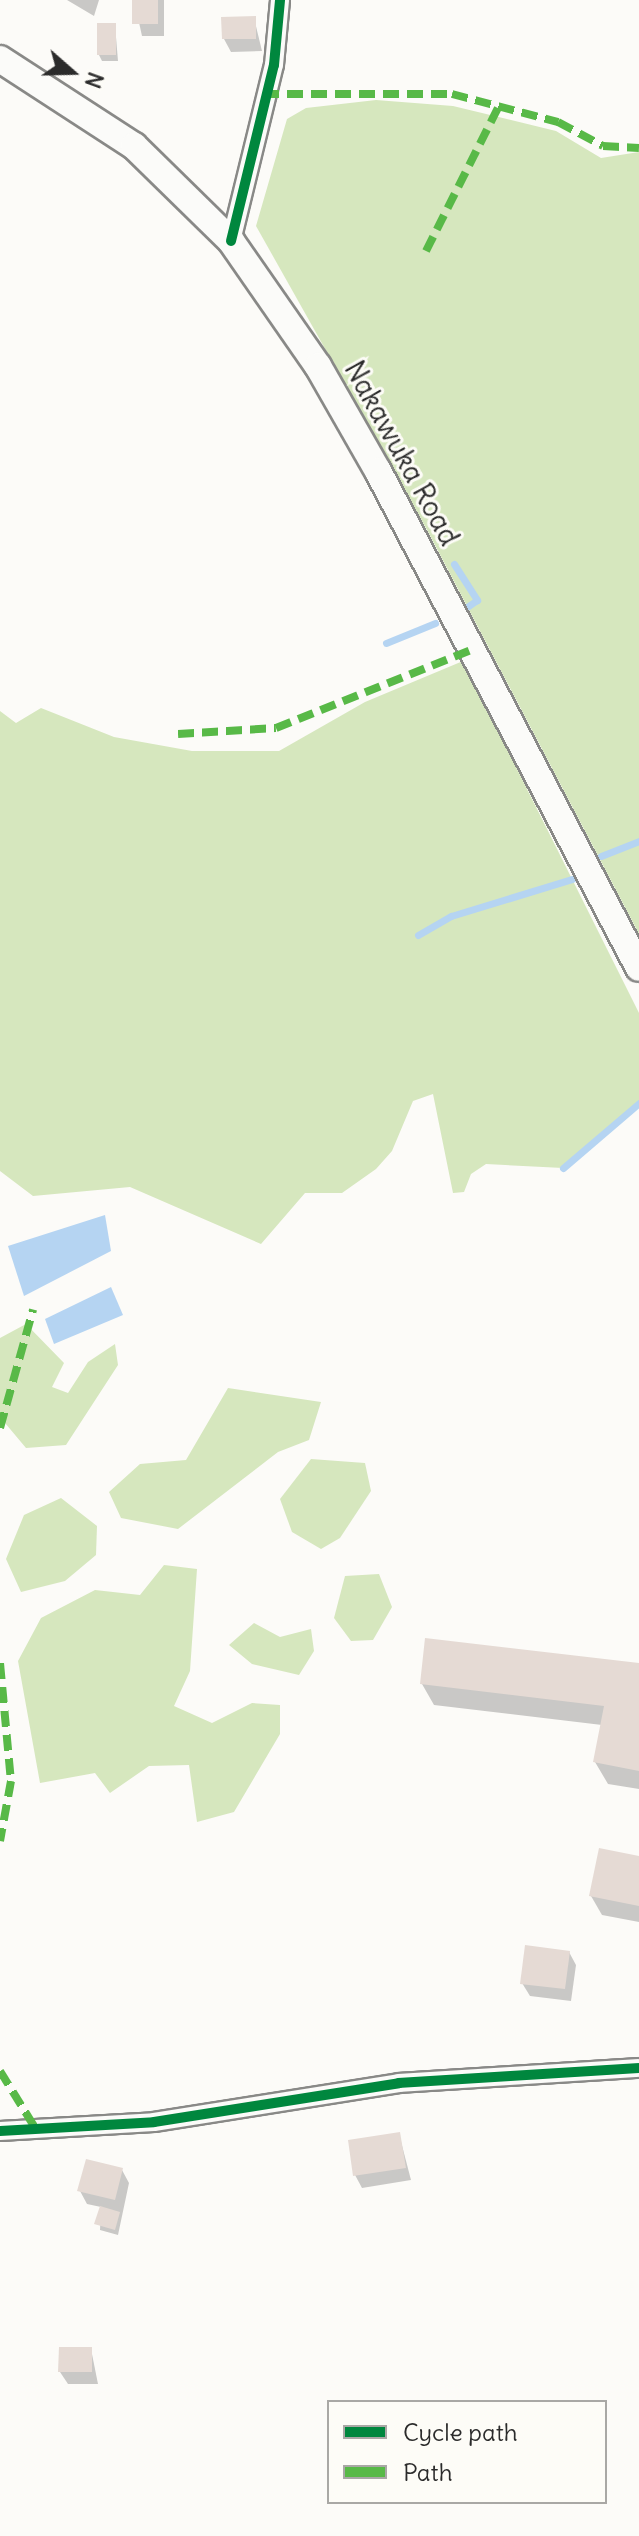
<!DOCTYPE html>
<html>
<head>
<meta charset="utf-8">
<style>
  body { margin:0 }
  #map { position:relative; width:639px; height:2536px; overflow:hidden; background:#fcfbf8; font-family:Delius,sans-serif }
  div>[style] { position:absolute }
  .green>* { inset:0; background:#d6e7be }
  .water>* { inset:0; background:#b5d4f2 }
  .shadow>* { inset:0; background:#0003 }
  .stream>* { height:7px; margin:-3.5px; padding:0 3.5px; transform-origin:3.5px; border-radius:3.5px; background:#b5d4f2 }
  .building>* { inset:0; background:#e5dad4 }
  .roads { filter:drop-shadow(2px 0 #898987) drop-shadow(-2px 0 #898987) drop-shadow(0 2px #898987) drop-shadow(0 -2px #898987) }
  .street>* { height:18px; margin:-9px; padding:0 9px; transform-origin:9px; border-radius:9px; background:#fbfbf9 }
  .secondary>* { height:26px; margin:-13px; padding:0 13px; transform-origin:13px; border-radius:13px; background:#fbfbf9 }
  .quiet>* { height:8px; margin-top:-4px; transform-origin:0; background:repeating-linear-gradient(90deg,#58b947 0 16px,transparent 0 24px) }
  .cycleway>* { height:10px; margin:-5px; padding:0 5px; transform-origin:5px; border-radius:5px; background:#00873e }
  span { translate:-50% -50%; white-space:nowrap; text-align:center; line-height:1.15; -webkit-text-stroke:6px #fdfcf7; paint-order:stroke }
  .street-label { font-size:28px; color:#2b2b2b }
  .legend { position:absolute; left:327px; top:2400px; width:280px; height:104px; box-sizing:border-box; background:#fdfcf7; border:2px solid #a9a8a5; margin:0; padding:10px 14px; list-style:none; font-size:24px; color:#2b2b2b }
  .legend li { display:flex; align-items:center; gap:16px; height:40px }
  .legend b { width:40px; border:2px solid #a9a8a5 }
  .north { position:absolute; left:32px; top:32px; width:80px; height:80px; -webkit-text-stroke:6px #fdfcf7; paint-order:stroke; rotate:110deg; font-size:22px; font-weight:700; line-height:32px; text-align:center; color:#2b2b2b }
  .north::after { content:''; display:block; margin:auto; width:28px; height:36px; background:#2b2b2b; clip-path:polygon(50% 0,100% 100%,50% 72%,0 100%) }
</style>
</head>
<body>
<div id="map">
  <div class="green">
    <i style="clip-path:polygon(376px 100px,453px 106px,556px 131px,601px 158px,639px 152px,639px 934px,427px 530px,256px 226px,287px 119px,306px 108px)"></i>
    <i style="clip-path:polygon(463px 661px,639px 1013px,639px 1103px,563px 1168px,486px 1164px,471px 1174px,464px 1192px,453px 1193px,433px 1094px,413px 1101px,392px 1151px,376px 1169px,342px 1193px,305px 1193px,261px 1244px,130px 1187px,33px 1196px,0 1171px,0 711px,16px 723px,41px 708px,114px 737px,192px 751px,279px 751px,365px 702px)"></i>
    <i style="clip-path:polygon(26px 1324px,64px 1363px,52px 1387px,68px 1393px,88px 1362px,115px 1344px,118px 1365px,66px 1445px,26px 1448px,0 1417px,0 1338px)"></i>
    <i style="clip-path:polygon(228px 1388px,321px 1402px,309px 1440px,278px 1452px,178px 1529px,121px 1518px,109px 1492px,140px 1464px,186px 1460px)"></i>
    <i style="clip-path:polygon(311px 1459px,365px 1463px,371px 1491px,340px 1538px,321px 1549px,292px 1532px,280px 1499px)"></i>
    <i style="clip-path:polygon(61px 1498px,97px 1526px,96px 1555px,65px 1581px,21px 1592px,6px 1559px,24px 1515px)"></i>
    <i style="clip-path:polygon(164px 1565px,197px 1569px,190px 1671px,174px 1706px,212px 1723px,252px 1703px,280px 1705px,280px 1734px,234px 1812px,197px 1822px,189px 1765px,149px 1766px,110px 1793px,95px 1773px,40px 1783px,18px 1661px,41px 1618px,95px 1590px,140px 1595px)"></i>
    <i style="clip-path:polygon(379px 1574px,392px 1607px,373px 1640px,351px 1641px,334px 1618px,345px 1576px)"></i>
    <i style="clip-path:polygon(254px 1623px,280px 1637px,311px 1629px,314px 1651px,299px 1675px,252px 1664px,229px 1645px)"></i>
  </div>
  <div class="water">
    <i style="clip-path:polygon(105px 1215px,111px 1251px,24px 1296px,8px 1246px)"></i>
    <i style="clip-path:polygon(111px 1287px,123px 1315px,54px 1344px,45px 1319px)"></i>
  </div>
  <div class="shadow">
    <i style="clip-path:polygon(67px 0,99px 0,94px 16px)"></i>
    <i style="clip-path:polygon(134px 0,164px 0,164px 36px,142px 36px)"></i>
    <i style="clip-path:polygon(254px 18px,262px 51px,231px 52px,224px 39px)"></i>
    <i style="clip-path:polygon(115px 25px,118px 61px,102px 61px,99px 55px)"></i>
    <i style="clip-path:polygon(639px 1665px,639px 1789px,608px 1784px,595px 1762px,602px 1725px,434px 1705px,422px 1684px)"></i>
    <i style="clip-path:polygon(639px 1858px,639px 1922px,602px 1915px,591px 1896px)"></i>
    <i style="clip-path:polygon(569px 1952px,576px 1965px,571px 2001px,530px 1996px,522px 1983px)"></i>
    <i style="clip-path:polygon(399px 2134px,411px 2180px,362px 2188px,355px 2175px)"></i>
    <i style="clip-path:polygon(122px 2170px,129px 2183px,118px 2235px,100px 2230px,101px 2207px,87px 2204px,80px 2191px)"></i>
    <i style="clip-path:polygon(91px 2349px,98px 2384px,68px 2384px,60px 2372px)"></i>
  </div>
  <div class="stream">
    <i style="left:454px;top:564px;width:43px;rotate:57.4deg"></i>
    <i style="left:477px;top:600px;width:16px;rotate:145deg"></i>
    <i style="left:386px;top:643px;width:53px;rotate:-22.2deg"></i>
    <i style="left:601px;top:856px;width:41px;rotate:-21.5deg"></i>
    <i style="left:418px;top:935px;width:38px;rotate:-30deg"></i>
    <i style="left:451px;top:916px;width:127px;rotate:-17deg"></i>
    <i style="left:563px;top:1168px;width:100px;rotate:-40.5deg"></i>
  </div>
  <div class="building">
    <i style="clip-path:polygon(132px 0,158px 0,158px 24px,132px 24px)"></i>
    <i style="clip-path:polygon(256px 16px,256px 39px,222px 39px,221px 17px)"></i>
    <i style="clip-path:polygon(97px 23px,116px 23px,116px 55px,97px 55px)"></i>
    <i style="clip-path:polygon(425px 1638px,639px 1663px,639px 1771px,593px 1762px,604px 1706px,420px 1684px)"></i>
    <i style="clip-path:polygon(599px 1848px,639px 1856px,639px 1906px,589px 1896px)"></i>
    <i style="clip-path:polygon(525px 1945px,570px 1951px,565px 1989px,520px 1984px)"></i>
    <i style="clip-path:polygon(400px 2132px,406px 2168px,353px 2176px,348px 2140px)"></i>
    <i style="clip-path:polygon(86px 2159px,123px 2168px,115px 2200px,77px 2191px)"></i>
    <i style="clip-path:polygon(100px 2206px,120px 2212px,115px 2230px,94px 2224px)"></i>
    <i style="clip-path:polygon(59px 2347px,92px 2347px,92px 2372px,58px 2372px)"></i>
  </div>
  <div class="roads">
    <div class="street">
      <i style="left:231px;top:241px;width:181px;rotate:-76.3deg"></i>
      <i style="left:274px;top:65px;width:65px;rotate:-84.7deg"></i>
      <i style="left:0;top:2131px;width:154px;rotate:-3.3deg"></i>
      <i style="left:154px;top:2122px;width:248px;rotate:-9deg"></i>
      <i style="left:399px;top:2083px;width:240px;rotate:-3.6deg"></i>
    </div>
    <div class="secondary">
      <i style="left:0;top:59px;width:160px;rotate:33deg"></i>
      <i style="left:134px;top:146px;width:136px;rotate:44.4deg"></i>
      <i style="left:231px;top:241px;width:152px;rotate:55.2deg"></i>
      <i style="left:318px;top:366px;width:121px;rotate:60.3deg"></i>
      <i style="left:378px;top:471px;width:561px;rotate:62.29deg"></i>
    </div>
  </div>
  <div class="quiet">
    <i style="left:263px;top:94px;width:189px"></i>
    <i style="left:452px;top:94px;width:110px;rotate:14.8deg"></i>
    <i style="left:558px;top:122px;width:51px;rotate:28.1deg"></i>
    <i style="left:603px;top:146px;width:36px;rotate:3deg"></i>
    <i style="left:426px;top:251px;width:162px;rotate:-63.3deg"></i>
    <i style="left:178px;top:734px;width:98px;rotate:-3.5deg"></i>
    <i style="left:276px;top:728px;width:210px;rotate:-21.8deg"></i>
    <i style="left:0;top:1428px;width:123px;rotate:-74.4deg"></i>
    <i style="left:0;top:1663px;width:119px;rotate:84.7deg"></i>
    <i style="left:11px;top:1781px;width:61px;rotate:100.4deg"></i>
    <i style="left:0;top:2071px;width:70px;rotate:58.3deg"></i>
  </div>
  <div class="cycleway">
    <i style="left:231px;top:241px;width:181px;rotate:-76.3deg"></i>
    <i style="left:274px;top:65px;width:65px;rotate:-84.7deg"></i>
    <i style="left:0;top:2131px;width:154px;rotate:-3.3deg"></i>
    <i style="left:154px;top:2122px;width:248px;rotate:-9deg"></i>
    <i style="left:399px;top:2083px;width:240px;rotate:-3.6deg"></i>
  </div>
  <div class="street-label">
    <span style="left:402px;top:453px;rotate:61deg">Nakawuka Road</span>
  </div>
  <ul class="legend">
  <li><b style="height:10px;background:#00873e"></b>Cycle path</li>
  <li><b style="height:10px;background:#58b947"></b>Path</li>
  </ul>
  <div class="north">N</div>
</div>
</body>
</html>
